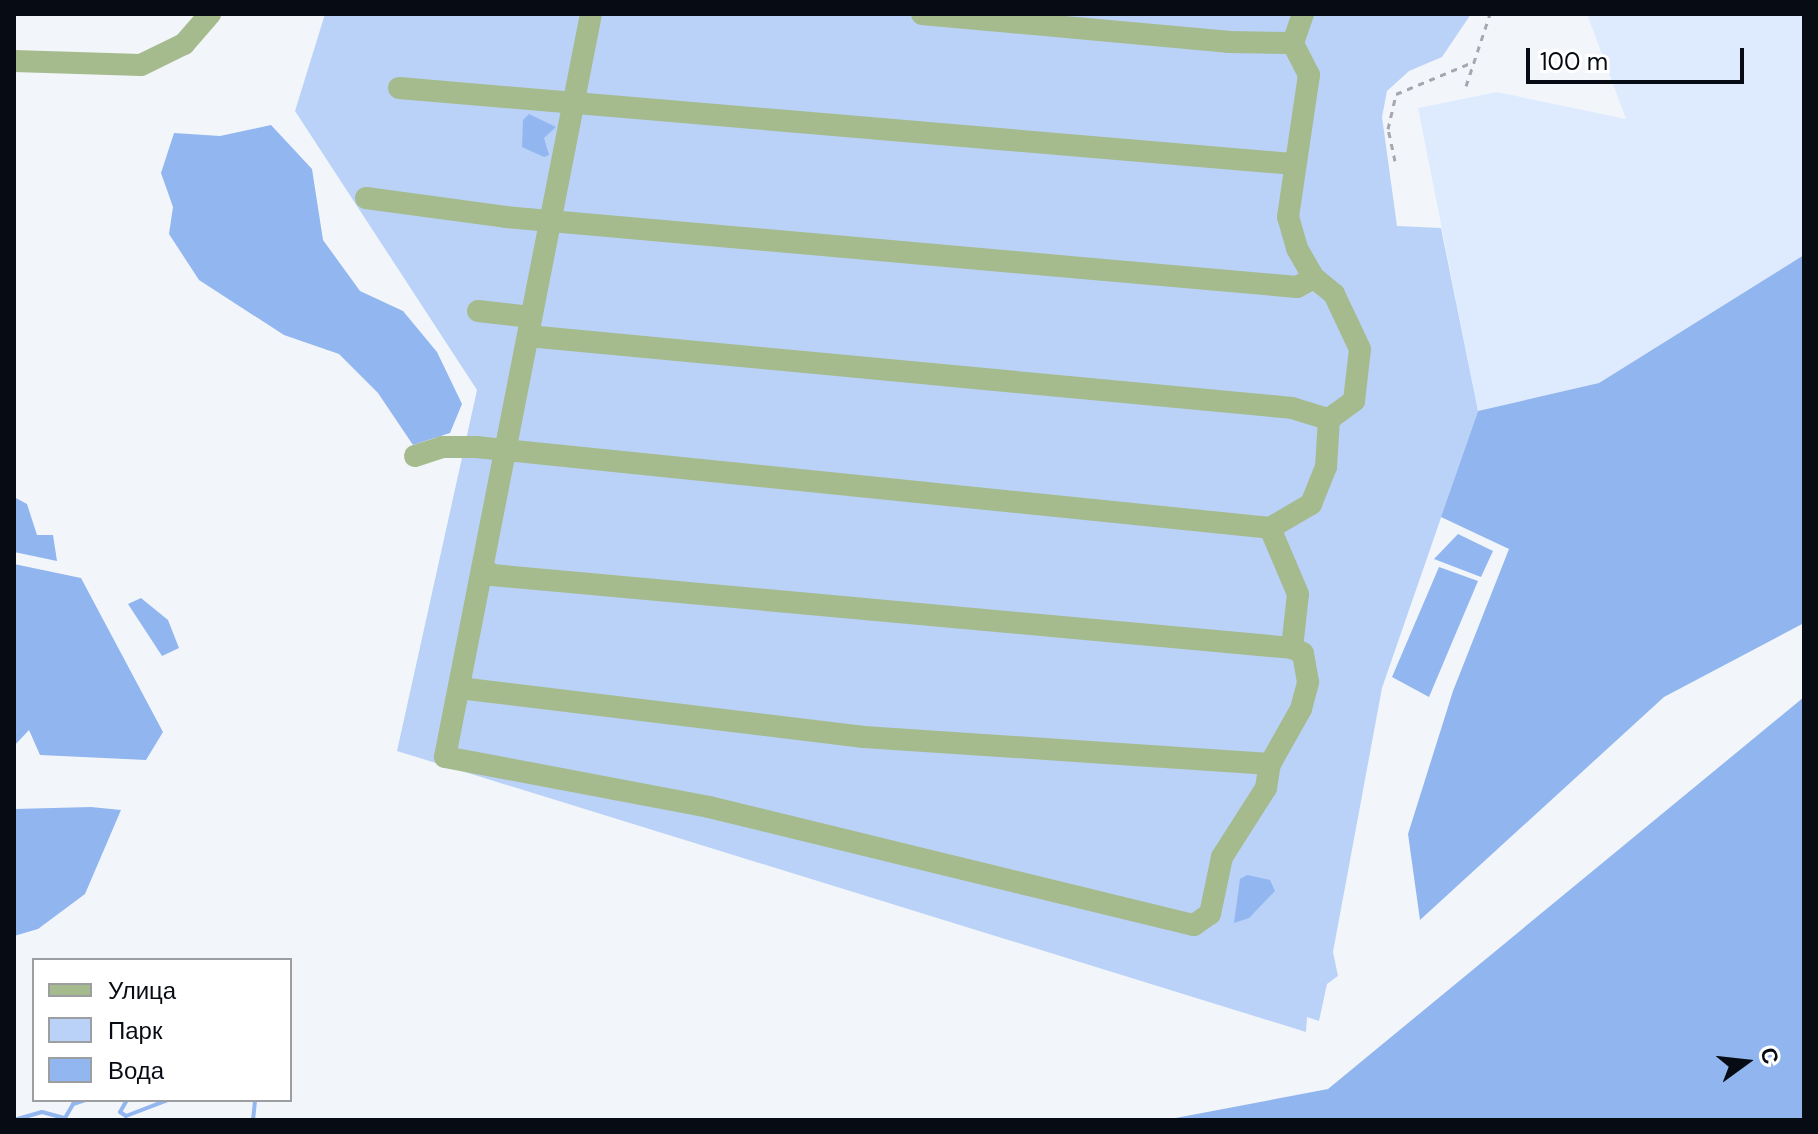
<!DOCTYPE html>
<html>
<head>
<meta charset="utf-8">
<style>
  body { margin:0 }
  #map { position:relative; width:1818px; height:1134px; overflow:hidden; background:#f2f6fb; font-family:"DM Sans",sans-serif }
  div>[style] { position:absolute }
  .built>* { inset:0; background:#deebff }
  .green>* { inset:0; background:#bad2f7 }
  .forest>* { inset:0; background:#91b6ef }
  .water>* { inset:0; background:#92b6f0 }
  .stream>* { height:4px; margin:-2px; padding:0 2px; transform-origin:2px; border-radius:2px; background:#92b6f0 }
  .path>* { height:3px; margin-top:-1.5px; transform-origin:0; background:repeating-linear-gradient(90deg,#a5a9af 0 6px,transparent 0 12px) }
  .minor>* { height:22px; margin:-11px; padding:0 11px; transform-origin:11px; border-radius:11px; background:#a5bb8d }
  span { translate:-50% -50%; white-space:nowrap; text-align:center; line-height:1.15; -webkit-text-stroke:6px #fff; paint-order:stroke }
  .frame { position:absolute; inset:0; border:16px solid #070c14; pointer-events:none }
  .legend { position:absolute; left:32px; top:958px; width:260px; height:144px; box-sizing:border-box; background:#fff; border:2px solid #9c9ea1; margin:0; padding:10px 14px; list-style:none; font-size:24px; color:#070c14 }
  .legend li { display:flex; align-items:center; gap:16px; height:40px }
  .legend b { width:40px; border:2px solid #9c9ea1 }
  .north { position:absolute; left:1706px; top:1022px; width:80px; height:80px; -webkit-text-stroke:6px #fff; paint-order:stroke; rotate:75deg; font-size:22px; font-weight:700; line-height:32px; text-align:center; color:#070c14 }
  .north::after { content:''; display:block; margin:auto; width:28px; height:36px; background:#070c14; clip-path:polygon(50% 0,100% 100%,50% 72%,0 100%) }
  .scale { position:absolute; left:1526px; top:48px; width:218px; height:36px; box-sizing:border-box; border:4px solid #070c14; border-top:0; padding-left:10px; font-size:24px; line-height:28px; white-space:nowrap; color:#070c14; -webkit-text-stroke:6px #fff; paint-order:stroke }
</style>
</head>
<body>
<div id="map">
  <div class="built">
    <i style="clip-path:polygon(1587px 14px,1804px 14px,1804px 255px,1599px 383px,1478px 411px,1418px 108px,1497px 92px,1626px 119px)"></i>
  </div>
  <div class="green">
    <i style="clip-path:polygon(325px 14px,1471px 14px,1442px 57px,1409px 71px,1387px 91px,1382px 117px,1397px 226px,1441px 228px,1478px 411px,1382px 688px,1333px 952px,1338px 976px,1327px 984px,1319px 1021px,1307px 1017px,1306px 1032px,397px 751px,477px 390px,295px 111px)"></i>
  </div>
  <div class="forest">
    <i style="clip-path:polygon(1804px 255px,1804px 623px,1664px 697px,1420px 920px,1408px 834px,1453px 691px,1509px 549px,1441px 517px,1478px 411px,1599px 383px)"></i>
    <i style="clip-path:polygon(14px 497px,27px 504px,37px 535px,53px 535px,57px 561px,14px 552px)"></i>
    <i style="clip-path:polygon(14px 564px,81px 578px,163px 732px,146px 760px,40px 755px,29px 730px,14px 746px)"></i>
    <i style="clip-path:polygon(141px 598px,168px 620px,179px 648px,162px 656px,128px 604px)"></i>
    <i style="clip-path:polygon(1804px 697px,1804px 1120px,1165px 1120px,1328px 1089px)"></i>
    <i style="clip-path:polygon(91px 807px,121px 810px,85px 894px,38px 929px,14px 936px,14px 809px)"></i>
  </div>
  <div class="water">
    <i style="clip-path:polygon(529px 114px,556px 127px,544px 138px,549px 155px,544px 157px,522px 147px,523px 120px)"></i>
    <i style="clip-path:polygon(271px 125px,312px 169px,323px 240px,360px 291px,403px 311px,437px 352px,462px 404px,450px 433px,413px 445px,378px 393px,339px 354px,284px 335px,199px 280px,169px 234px,173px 207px,161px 173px,174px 133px,220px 136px)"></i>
    <i style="clip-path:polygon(1458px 534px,1493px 551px,1481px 577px,1434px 559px)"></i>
    <i style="clip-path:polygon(1439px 567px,1478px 581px,1429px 697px,1392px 677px)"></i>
    <i style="clip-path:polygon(1247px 875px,1270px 880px,1275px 891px,1249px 918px,1234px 923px,1240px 879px)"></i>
  </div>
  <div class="stream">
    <i style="left:127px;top:1100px;width:14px;rotate:120deg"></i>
    <i style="left:120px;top:1112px;width:7px;rotate:34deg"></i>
    <i style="left:126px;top:1116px;width:45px;rotate:-20.9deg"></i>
    <i style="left:14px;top:1120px;width:29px;rotate:-16deg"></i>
    <i style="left:42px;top:1112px;width:24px;rotate:15deg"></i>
    <i style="left:65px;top:1118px;width:16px;rotate:-60deg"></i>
    <i style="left:73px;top:1104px;width:13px;rotate:-18deg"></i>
    <i style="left:253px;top:1120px;width:20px;rotate:-84deg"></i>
  </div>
  <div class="path">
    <i style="left:1466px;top:86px;width:76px;rotate:-71.6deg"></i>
    <i style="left:1395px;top:161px;width:33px;rotate:-102deg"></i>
    <i style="left:1388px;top:129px;width:36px;rotate:-77deg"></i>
    <i style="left:1396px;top:94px;width:83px;rotate:-22.6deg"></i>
  </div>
  <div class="minor">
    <i style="left:591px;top:14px;width:757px;rotate:101.12deg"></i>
    <i style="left:445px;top:757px;width:269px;rotate:10.7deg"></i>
    <i style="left:709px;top:807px;width:499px;rotate:13.7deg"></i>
    <i style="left:1194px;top:925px;width:19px;rotate:-35deg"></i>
    <i style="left:1210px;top:914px;width:58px;rotate:-78.1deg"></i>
    <i style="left:1222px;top:857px;width:82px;rotate:-57.5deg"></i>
    <i style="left:1266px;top:788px;width:24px;rotate:-81deg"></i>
    <i style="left:922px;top:14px;width:307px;rotate:5.2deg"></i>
    <i style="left:1228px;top:42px;width:65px;rotate:0.9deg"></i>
    <i style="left:14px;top:61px;width:127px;rotate:1.8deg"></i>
    <i style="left:141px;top:65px;width:48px;rotate:-26deg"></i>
    <i style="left:184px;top:44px;width:40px;rotate:-49deg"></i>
    <i style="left:399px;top:88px;width:896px;rotate:4.86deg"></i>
    <i style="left:366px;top:198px;width:141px;rotate:7.7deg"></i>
    <i style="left:506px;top:217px;width:794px;rotate:5.06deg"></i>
    <i style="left:1297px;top:287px;width:19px;rotate:-28deg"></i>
    <i style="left:478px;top:311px;width:53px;rotate:6.5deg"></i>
    <i style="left:528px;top:336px;width:767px;rotate:5.38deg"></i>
    <i style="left:1292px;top:408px;width:39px;rotate:17deg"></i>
    <i style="left:415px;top:456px;width:28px;rotate:-18deg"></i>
    <i style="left:442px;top:447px;width:34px"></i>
    <i style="left:476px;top:447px;width:798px;rotate:5.82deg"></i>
    <i style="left:483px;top:568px;width:11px;rotate:38deg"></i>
    <i style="left:492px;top:575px;width:803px;rotate:5.21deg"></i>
    <i style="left:459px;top:688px;width:408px;rotate:6.9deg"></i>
    <i style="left:864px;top:737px;width:407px;rotate:3.8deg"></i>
    <i style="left:1270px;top:764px;width:63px;rotate:-60.6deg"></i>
    <i style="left:1301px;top:709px;width:28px;rotate:-75deg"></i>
    <i style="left:1308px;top:682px;width:29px;rotate:-100deg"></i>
    <i style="left:1303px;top:653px;width:12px;rotate:-156deg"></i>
    <i style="left:1292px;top:648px;width:54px;rotate:-83.7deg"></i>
    <i style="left:1298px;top:594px;width:72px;rotate:-113deg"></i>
    <i style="left:1270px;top:528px;width:48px;rotate:-30.3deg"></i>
    <i style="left:1311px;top:504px;width:40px;rotate:-68deg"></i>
    <i style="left:1326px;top:467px;width:48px;rotate:-86.4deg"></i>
    <i style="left:1329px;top:419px;width:31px;rotate:-36deg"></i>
    <i style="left:1354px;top:401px;width:52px;rotate:-83.4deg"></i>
    <i style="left:1360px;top:349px;width:61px;rotate:-115.3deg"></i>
    <i style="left:1334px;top:294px;width:26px;rotate:-141deg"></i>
    <i style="left:1314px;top:278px;width:34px;rotate:-120deg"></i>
    <i style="left:1297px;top:248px;width:32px;rotate:-106deg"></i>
    <i style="left:1288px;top:217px;width:144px;rotate:-81.6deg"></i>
    <i style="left:1309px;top:75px;width:36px;rotate:-117deg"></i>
    <i style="left:1293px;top:43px;width:31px;rotate:-71deg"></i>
  </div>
  <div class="frame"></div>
  <ul class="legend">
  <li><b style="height:10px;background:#a5bb8d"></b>Улица</li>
  <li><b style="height:22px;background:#bad2f7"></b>Парк</li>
  <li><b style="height:22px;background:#92b6f0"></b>Вода</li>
  </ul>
  <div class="north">С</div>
  <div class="scale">100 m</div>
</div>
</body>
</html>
